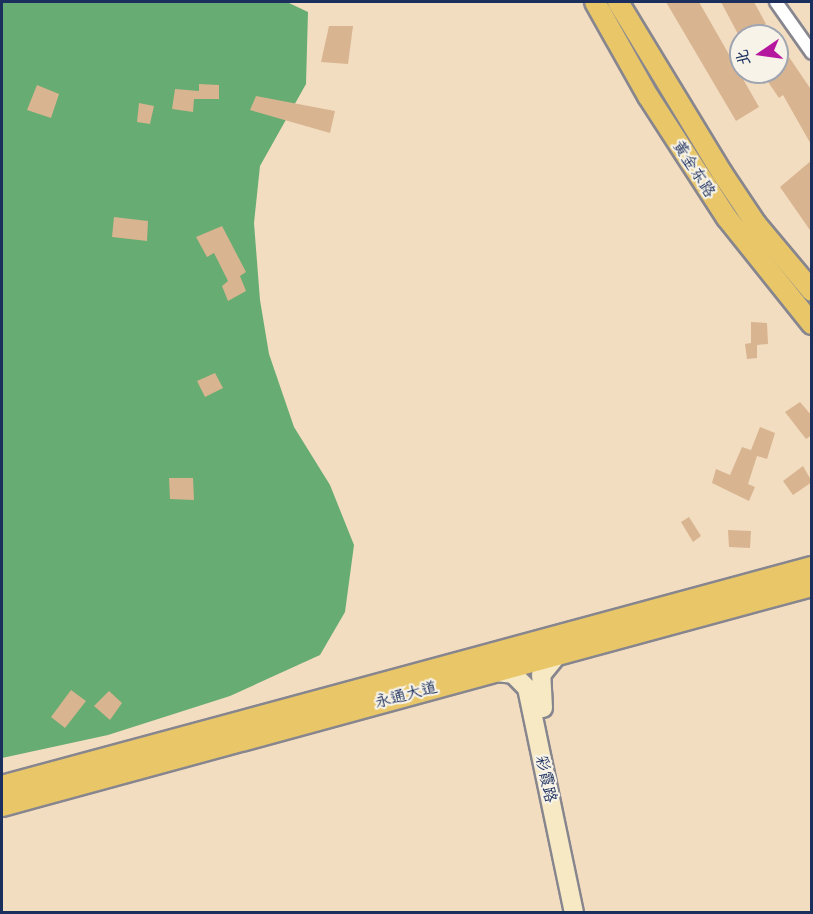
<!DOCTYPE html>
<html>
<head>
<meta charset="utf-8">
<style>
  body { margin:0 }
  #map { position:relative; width:813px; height:914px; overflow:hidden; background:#f3ddc0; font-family:Pangolin,"LXGW WenKai TC",sans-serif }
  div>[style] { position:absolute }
  .forest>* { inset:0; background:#67ac72 }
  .building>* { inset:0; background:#d8b490 }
  .roads { filter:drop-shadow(2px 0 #87868f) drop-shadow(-2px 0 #87868f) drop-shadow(0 2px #87868f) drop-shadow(0 -2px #87868f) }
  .street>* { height:12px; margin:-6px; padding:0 6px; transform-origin:6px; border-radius:6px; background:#fff }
  .secondary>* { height:18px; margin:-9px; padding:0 9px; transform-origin:9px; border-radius:9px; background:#f6e9c3 }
  .primary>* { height:20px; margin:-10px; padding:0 10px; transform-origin:10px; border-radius:10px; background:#e9c769 }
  span { translate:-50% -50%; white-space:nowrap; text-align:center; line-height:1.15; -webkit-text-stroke:4.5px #f7f3e8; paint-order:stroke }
  .street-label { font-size:16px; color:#1b2f5e }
  .frame { position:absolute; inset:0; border:3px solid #1b2f5e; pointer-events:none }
  .north { position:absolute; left:729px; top:24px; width:60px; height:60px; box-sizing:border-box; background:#f7f3e8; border:2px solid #9fa5b1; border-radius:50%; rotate:257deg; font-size:16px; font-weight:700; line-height:24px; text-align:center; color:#1b2f5e }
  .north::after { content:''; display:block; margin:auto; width:21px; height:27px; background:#b5179e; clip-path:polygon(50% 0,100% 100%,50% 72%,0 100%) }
</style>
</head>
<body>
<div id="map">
  <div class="forest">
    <i style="clip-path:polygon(2px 2px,287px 2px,308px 12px,306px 84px,260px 166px,254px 223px,260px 300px,269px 354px,294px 427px,330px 485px,354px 545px,345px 612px,320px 655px,230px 696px,108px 735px,2px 758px)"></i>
  </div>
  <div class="building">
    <i style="clip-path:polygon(666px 2px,699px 2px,759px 107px,736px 121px)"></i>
    <i style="clip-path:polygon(721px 2px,754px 2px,766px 24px,748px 36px,739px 36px)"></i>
    <i style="clip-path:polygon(329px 26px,353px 26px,348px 64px,321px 62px)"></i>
    <i style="clip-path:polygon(789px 57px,812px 91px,812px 146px,783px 95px,779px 98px,764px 76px,777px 72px,777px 67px)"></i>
    <i style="clip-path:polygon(199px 84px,219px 85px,219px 99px,194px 99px,193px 112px,172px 109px,175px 89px,199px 91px)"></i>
    <i style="clip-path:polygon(37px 85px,59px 94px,51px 118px,27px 110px)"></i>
    <i style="clip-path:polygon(256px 96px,335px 111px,330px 133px,250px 110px)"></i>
    <i style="clip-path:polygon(139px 103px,154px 106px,150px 124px,137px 122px)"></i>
    <i style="clip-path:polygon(812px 160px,812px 233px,780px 187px)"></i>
    <i style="clip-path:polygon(114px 217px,148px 221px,147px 241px,112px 237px)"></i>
    <i style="clip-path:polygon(222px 226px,246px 272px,240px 276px,246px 291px,228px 301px,222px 286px,228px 281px,214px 253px,207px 257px,196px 237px)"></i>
    <i style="clip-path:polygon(751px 322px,767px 323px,768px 344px,757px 345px,757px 358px,747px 359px,745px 344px,751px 343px)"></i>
    <i style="clip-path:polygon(215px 373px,223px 388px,205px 397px,197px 381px)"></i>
    <i style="clip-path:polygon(800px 402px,812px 416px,812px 435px,806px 439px,785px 412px)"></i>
    <i style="clip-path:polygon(760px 427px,775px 433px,767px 459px,757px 456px,748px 484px,755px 487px,749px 501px,712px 483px,716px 469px,730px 475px,742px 447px,751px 450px)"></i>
    <i style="clip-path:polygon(803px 466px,812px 482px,793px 495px,783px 481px)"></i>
    <i style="clip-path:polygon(169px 478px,193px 478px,194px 500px,170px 499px)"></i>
    <i style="clip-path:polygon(689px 517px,701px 536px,693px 542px,681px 522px)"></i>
    <i style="clip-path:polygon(728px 530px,751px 531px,750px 548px,729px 547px)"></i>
    <i style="clip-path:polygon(71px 690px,86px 701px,65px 728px,51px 717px)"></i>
    <i style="clip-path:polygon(109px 691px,122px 703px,110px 720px,94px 706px)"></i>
  </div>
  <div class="roads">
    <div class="street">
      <i style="left:776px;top:2px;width:62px;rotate:54.8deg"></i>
    </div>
    <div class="secondary">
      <i style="left:495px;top:672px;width:18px;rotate:6deg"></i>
      <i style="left:513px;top:674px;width:20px;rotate:45deg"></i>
      <i style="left:527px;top:688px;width:229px;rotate:78.2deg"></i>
      <i style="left:543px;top:708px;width:33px;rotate:-93deg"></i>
      <i style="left:541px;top:675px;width:28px;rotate:-51deg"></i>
    </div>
    <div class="primary">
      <i style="left:595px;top:2px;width:108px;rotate:60.6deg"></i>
      <i style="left:648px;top:96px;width:145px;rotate:57.1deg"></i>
      <i style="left:727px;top:218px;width:136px;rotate:51.3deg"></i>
      <i style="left:618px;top:2px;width:200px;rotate:58.7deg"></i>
      <i style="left:722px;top:173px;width:61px;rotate:56.3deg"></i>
      <i style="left:756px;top:224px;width:87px;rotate:50.1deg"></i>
      <i style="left:2px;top:786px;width:839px;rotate:-15.13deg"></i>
      <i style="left:2px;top:806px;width:839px;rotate:-15.2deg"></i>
    </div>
  </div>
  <div class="street-label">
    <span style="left:694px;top:169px;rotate:57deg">黄金东路</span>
    <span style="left:406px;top:695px;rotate:-15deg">永通大道</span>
    <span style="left:546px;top:779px;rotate:78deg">彩霞路</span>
  </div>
  <div class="frame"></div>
  <div class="north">北</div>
</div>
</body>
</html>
